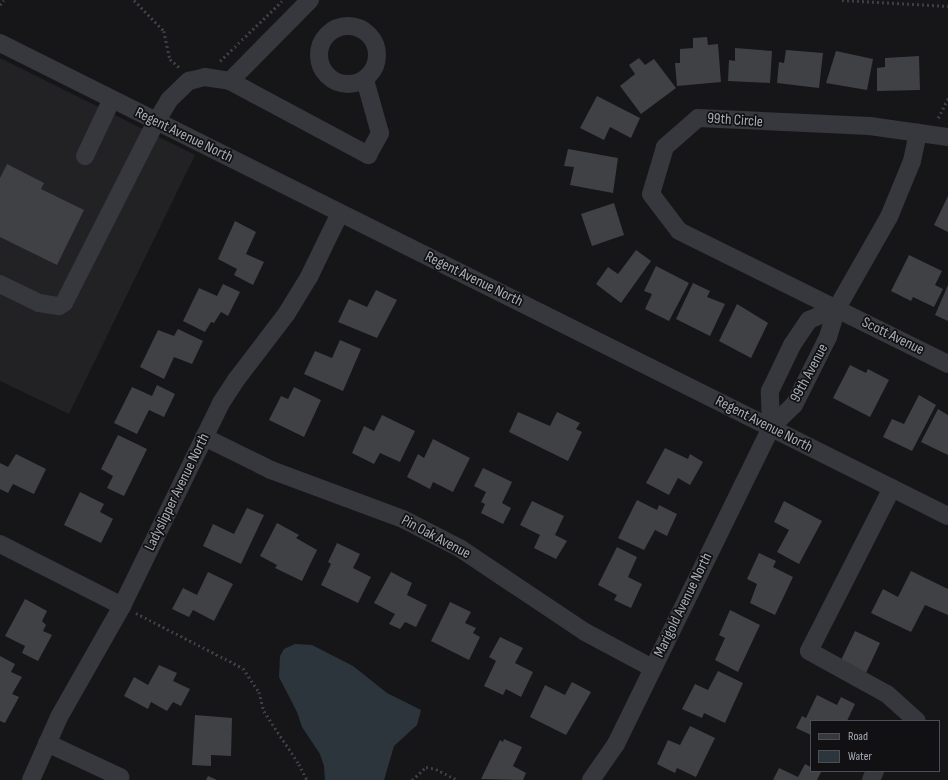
<!DOCTYPE html>
<html>
<head>
<meta charset="utf-8">
<style>
  body { margin:0 }
  #map { position:relative; width:948px; height:780px; overflow:hidden; background:#161618; font-family:"Sofia Sans Condensed",sans-serif }
  div>[style] { position:absolute }
  .built>* { inset:0; background:#222225 }
  .water>* { inset:0; background:#2c353c }
  .building>* { inset:0; background:#404145 }
  .path>* { height:2.5px; margin-top:-1.25px; transform-origin:0; background:repeating-linear-gradient(90deg,#3d3f44 0 2px,transparent 0 5px) }
  .minor>* { height:18px; margin:-9px; padding:0 9px; transform-origin:9px; border-radius:9px; background:#37383d }
  .minor>.ring { margin:-9px; padding:0; box-sizing:content-box; background:none; border:18px solid #37383d; border-radius:50% }
  span { translate:-50% -50%; white-space:nowrap; text-align:center; line-height:1.15; -webkit-text-stroke:3.5px #111113; paint-order:stroke }
  .street-label { font-size:15px; color:#a8adb8 }
  .legend { position:absolute; left:810px; top:720px; width:130px; height:52px; box-sizing:border-box; background:#111113; border:1px solid #4d4f55; margin:0; padding:5px 7px; list-style:none; font-size:12px; color:#a8adb8 }
  .legend li { display:flex; align-items:center; gap:8px; height:20px }
  .legend b { width:20px; border:1px solid #4d4f55 }
</style>
</head>
<body>
<div id="map">
  <div class="built">
    <i style="clip-path:polygon(0 58px,195px 155px,69px 414px,0 381px)"></i>
  </div>
  <div class="water">
    <i style="clip-path:polygon(295px 644px,312px 645px,353px 666px,387px 693px,421px 710px,417px 725px,394px 746px,384px 780px,325px 780px,324px 766px,320px 754px,302px 727px,297px 712px,279px 677px,280px 656px,284px 649px)"></i>
  </div>
  <div class="building">
    <i style="clip-path:polygon(707px 37px,708px 45px,718px 44px,721px 82px,677px 86px,675px 63px,680px 63px,680px 49px,693px 48px,693px 38px)"></i>
    <i style="clip-path:polygon(735px 48px,772px 51px,770px 83px,728px 81px,729px 60px,735px 61px)"></i>
    <i style="clip-path:polygon(786px 50px,823px 53px,819px 88px,777px 83px,779px 62px,784px 63px)"></i>
    <i style="clip-path:polygon(836px 51px,873px 59px,867px 90px,826px 83px)"></i>
    <i style="clip-path:polygon(919px 56px,920px 90px,877px 91px,877px 68px,885px 67px,885px 58px)"></i>
    <i style="clip-path:polygon(639px 58px,645px 65px,654px 59px,676px 88px,641px 114px,620px 86px,635px 74px,629px 65px)"></i>
    <i style="clip-path:polygon(597px 96px,640px 118px,631px 138px,610px 127px,604px 140px,580px 128px)"></i>
    <i style="clip-path:polygon(568px 149px,618px 158px,613px 193px,570px 185px,574px 167px,564px 166px)"></i>
    <i style="clip-path:polygon(7px 164px,44px 183px,41px 189px,84px 210px,57px 265px,0 237px,0 178px)"></i>
    <i style="clip-path:polygon(948px 196px,948px 232px,934px 225px)"></i>
    <i style="clip-path:polygon(614px 203px,624px 235px,592px 246px,581px 214px)"></i>
    <i style="clip-path:polygon(235px 221px,256px 232px,246px 254px,264px 262px,253px 285px,234px 275px,237px 269px,218px 259px)"></i>
    <i style="clip-path:polygon(636px 250px,651px 261px,621px 303px,596px 284px,608px 267px,618px 274px)"></i>
    <i style="clip-path:polygon(909px 255px,942px 271px,935px 285px,943px 289px,934px 307px,913px 297px,911px 301px,891px 291px)"></i>
    <i style="clip-path:polygon(656px 266px,689px 283px,669px 321px,645px 309px,652px 294px,644px 291px)"></i>
    <i style="clip-path:polygon(693px 283px,710px 291px,707px 297px,725px 304px,710px 336px,676px 319px)"></i>
    <i style="clip-path:polygon(223px 284px,240px 292px,228px 316px,221px 312px,214px 323px,211px 322px,205px 332px,183px 321px,199px 288px,217px 296px)"></i>
    <i style="clip-path:polygon(948px 285px,948px 321px,935px 315px)"></i>
    <i style="clip-path:polygon(376px 290px,397px 300px,377px 338px,338px 322px,349px 299px,367px 307px)"></i>
    <i style="clip-path:polygon(737px 304px,768px 323px,751px 358px,719px 341px)"></i>
    <i style="clip-path:polygon(178px 329px,203px 341px,192px 364px,174px 357px,164px 379px,140px 367px,158px 330px,174px 336px)"></i>
    <i style="clip-path:polygon(340px 340px,361px 349px,343px 391px,304px 374px,315px 351px,332px 358px)"></i>
    <i style="clip-path:polygon(850px 365px,866px 373px,868px 369px,889px 380px,870px 417px,833px 398px)"></i>
    <i style="clip-path:polygon(157px 385px,175px 394px,164px 417px,149px 410px,137px 434px,114px 423px,132px 387px,152px 396px)"></i>
    <i style="clip-path:polygon(294px 387px,321px 400px,304px 437px,269px 420px,281px 396px,288px 399px)"></i>
    <i style="clip-path:polygon(919px 395px,936px 405px,912px 451px,883px 437px,892px 419px,904px 424px)"></i>
    <i style="clip-path:polygon(938px 409px,948px 415px,948px 455px,921px 442px)"></i>
    <i style="clip-path:polygon(518px 412px,550px 426px,557px 412px,580px 423px,576px 429px,582px 432px,568px 461px,509px 432px)"></i>
    <i style="clip-path:polygon(382px 415px,415px 431px,400px 462px,380px 453px,374px 464px,352px 453px,364px 426px,374px 431px)"></i>
    <i style="clip-path:polygon(118px 435px,147px 449px,124px 496px,107px 488px,113px 476px,101px 469px)"></i>
    <i style="clip-path:polygon(433px 439px,470px 458px,453px 492px,433px 482px,430px 489px,407px 477px,418px 454px,424px 458px)"></i>
    <i style="clip-path:polygon(665px 448px,688px 459px,690px 454px,703px 462px,690px 485px,678px 478px,669px 495px,646px 483px)"></i>
    <i style="clip-path:polygon(16px 454px,46px 469px,34px 494px,13px 484px,8px 493px,0 489px,0 463px,8px 467px)"></i>
    <i style="clip-path:polygon(483px 468px,512px 482px,502px 503px,511px 508px,503px 524px,481px 513px,485px 504px,481px 502px,486px 492px,474px 486px)"></i>
    <i style="clip-path:polygon(80px 492px,104px 504px,100px 512px,113px 519px,101px 543px,64px 525px)"></i>
    <i style="clip-path:polygon(637px 500px,657px 510px,659px 505px,677px 514px,667px 536px,655px 530px,644px 550px,618px 538px)"></i>
    <i style="clip-path:polygon(532px 501px,564px 516px,555px 535px,567px 541px,556px 559px,534px 548px,540px 535px,520px 525px)"></i>
    <i style="clip-path:polygon(784px 501px,822px 521px,799px 564px,777px 552px,789px 530px,774px 522px)"></i>
    <i style="clip-path:polygon(247px 508px,264px 515px,241px 564px,203px 546px,213px 524px,234px 534px)"></i>
    <i style="clip-path:polygon(277px 523px,299px 535px,296px 538px,317px 550px,302px 581px,275px 568px,277px 565px,260px 556px)"></i>
    <i style="clip-path:polygon(337px 543px,360px 554px,353px 568px,371px 577px,358px 603px,321px 585px,331px 564px,328px 562px)"></i>
    <i style="clip-path:polygon(617px 547px,637px 557px,628px 577px,642px 584px,631px 608px,614px 600px,617px 595px,598px 585px)"></i>
    <i style="clip-path:polygon(759px 553px,776px 561px,773px 567px,793px 577px,775px 615px,750px 603px,757px 584px,747px 579px)"></i>
    <i style="clip-path:polygon(911px 571px,948px 589px,948px 615px,925px 605px,911px 632px,871px 613px,883px 589px,898px 597px)"></i>
    <i style="clip-path:polygon(208px 572px,233px 584px,214px 621px,193px 610px,189px 617px,172px 609px,183px 588px,197px 595px)"></i>
    <i style="clip-path:polygon(391px 572px,412px 583px,407px 595px,427px 605px,416px 627px,405px 622px,400px 629px,389px 624px,395px 614px,374px 603px)"></i>
    <i style="clip-path:polygon(25px 599px,47px 611px,42px 621px,46px 625px,43px 631px,52px 635px,38px 661px,22px 653px,25px 646px,5px 636px)"></i>
    <i style="clip-path:polygon(450px 602px,471px 612px,465px 623px,476px 628px,473px 633px,480px 637px,469px 660px,431px 641px)"></i>
    <i style="clip-path:polygon(730px 610px,760px 625px,738px 672px,715px 660px,725px 638px,719px 635px)"></i>
    <i style="clip-path:polygon(855px 631px,880px 643px,866px 673px,841px 660px)"></i>
    <i style="clip-path:polygon(500px 637px,523px 648px,515px 663px,533px 672px,521px 697px,506px 689px,503px 695px,484px 686px,496px 661px,489px 657px)"></i>
    <i style="clip-path:polygon(0 656px,15px 664px,11px 672px,22px 677px,12px 694px,19px 697px,5px 723px,0 721px)"></i>
    <i style="clip-path:polygon(159px 665px,177px 673px,173px 681px,190px 689px,181px 706px,173px 702px,167px 711px,151px 702px,148px 709px,124px 696px,134px 677px,148px 685px)"></i>
    <i style="clip-path:polygon(718px 671px,743px 683px,725px 723px,704px 713px,702px 718px,682px 709px,695px 684px,708px 690px)"></i>
    <i style="clip-path:polygon(572px 682px,591px 692px,566px 735px,530px 717px,545px 685px,565px 695px)"></i>
    <i style="clip-path:polygon(817px 695px,837px 705px,841px 697px,855px 704px,847px 721px,811px 721px,811px 735px,796px 728px,802px 716px,806px 718px)"></i>
    <i style="clip-path:polygon(195px 715px,232px 718px,231px 756px,211px 755px,211px 766px,192px 765px)"></i>
    <i style="clip-path:polygon(690px 726px,715px 738px,696px 777px,677px 768px,675px 773px,657px 764px,668px 740px,680px 745px)"></i>
    <i style="clip-path:polygon(504px 739px,522px 747px,513px 766px,526px 773px,523px 780px,481px 779px,500px 740px,503px 742px)"></i>
    <i style="clip-path:polygon(805px 764px,811px 767px,811px 771px,821px 772px,817px 780px,773px 780px,779px 768px,798px 777px)"></i>
    <i style="clip-path:polygon(208px 776px,217px 780px,206px 780px)"></i>
  </div>
  <div class="path">
    <i style="left:134px;top:0;width:43px;rotate:45.9deg"></i>
    <i style="left:164px;top:31px;width:29px;rotate:78deg"></i>
    <i style="left:170px;top:59px;width:13px;rotate:42deg"></i>
    <i style="left:842px;top:0;width:106px;rotate:3.2deg"></i>
    <i style="left:0;top:5px;width:6px;rotate:-51deg"></i>
    <i style="left:220px;top:61px;width:86px;rotate:-44.1deg"></i>
    <i style="left:938px;top:118px;width:22px;rotate:-63deg"></i>
    <i style="left:136px;top:613px;width:120px;rotate:27.2deg"></i>
    <i style="left:243px;top:668px;width:29px;rotate:56deg"></i>
    <i style="left:259px;top:692px;width:20px;rotate:75deg"></i>
    <i style="left:264px;top:711px;width:64px;rotate:56.6deg"></i>
    <i style="left:299px;top:764px;width:18px;rotate:63deg"></i>
    <i style="left:412px;top:780px;width:19px;rotate:-43deg"></i>
    <i style="left:426px;top:767px;width:10px;rotate:11deg"></i>
    <i style="left:436px;top:769px;width:25px;rotate:27deg"></i>
  </div>
  <div class="minor">
    <i class="ring" style="left:319px;top:26px;width:40px;height:40px"></i>
    <i style="left:0;top:43px;width:1059px;rotate:26.52deg"></i>
    <i style="left:230px;top:81px;width:114px;rotate:-45.4deg"></i>
    <i style="left:948px;top:137px;width:79px;rotate:-172deg"></i>
    <i style="left:870px;top:126px;width:172px;rotate:-177.3deg"></i>
    <i style="left:698px;top:118px;width:44px;rotate:138.7deg"></i>
    <i style="left:665px;top:147px;width:49px;rotate:106.6deg"></i>
    <i style="left:651px;top:194px;width:46px;rotate:52.9deg"></i>
    <i style="left:679px;top:231px;width:300px;rotate:26.3deg"></i>
    <i style="left:85px;top:156px;width:63px;rotate:-64.7deg"></i>
    <i style="left:0;top:284px;width:43px;rotate:26deg"></i>
    <i style="left:39px;top:303px;width:20px;rotate:9deg"></i>
    <i style="left:59px;top:306px;width:6px;rotate:-31deg"></i>
    <i style="left:64px;top:303px;width:203px;rotate:-63.1deg"></i>
    <i style="left:156px;top:122px;width:26px;rotate:-59deg"></i>
    <i style="left:169px;top:100px;width:28px;rotate:-44deg"></i>
    <i style="left:189px;top:81px;width:16px;rotate:-14deg"></i>
    <i style="left:205px;top:77px;width:25px;rotate:9deg"></i>
    <i style="left:230px;top:81px;width:157px;rotate:28.2deg"></i>
    <i style="left:368px;top:155px;width:25px;rotate:-61deg"></i>
    <i style="left:380px;top:133px;width:55px;rotate:-105.8deg"></i>
    <i style="left:771px;top:427px;width:36px;rotate:-92deg"></i>
    <i style="left:770px;top:391px;width:51px;rotate:-64.4deg"></i>
    <i style="left:792px;top:345px;width:30px;rotate:-56deg"></i>
    <i style="left:809px;top:320px;width:30px;rotate:-23deg"></i>
    <i style="left:204px;top:437px;width:75px;rotate:26.2deg"></i>
    <i style="left:271px;top:470px;width:141px;rotate:20.4deg"></i>
    <i style="left:403px;top:519px;width:65px;rotate:27.3deg"></i>
    <i style="left:461px;top:549px;width:149px;rotate:33.8deg"></i>
    <i style="left:585px;top:632px;width:76px;rotate:28.2deg"></i>
    <i style="left:892px;top:488px;width:183px;rotate:117deg"></i>
    <i style="left:809px;top:651px;width:89px;rotate:28.9deg"></i>
    <i style="left:887px;top:694px;width:40px;rotate:42deg"></i>
    <i style="left:0;top:544px;width:137px;rotate:26.9deg"></i>
    <i style="left:47px;top:743px;width:81px;rotate:25deg"></i>
    <i style="left:31px;top:780px;width:69px;rotate:-66deg"></i>
    <i style="left:59px;top:717px;width:128px;rotate:-60.4deg"></i>
    <i style="left:122px;top:606px;width:226px;rotate:-64deg"></i>
    <i style="left:221px;top:403px;width:27px;rotate:-57deg"></i>
    <i style="left:236px;top:380px;width:84px;rotate:-52.7deg"></i>
    <i style="left:287px;top:313px;width:42px;rotate:-58.6deg"></i>
    <i style="left:309px;top:277px;width:71px;rotate:-64.2deg"></i>
    <i style="left:591px;top:780px;width:44px;rotate:-55.2deg"></i>
    <i style="left:616px;top:744px;width:353px;rotate:-63.9deg"></i>
    <i style="left:771px;top:427px;width:32px;rotate:-44deg"></i>
    <i style="left:794px;top:405px;width:76px;rotate:-63.4deg"></i>
    <i style="left:828px;top:337px;width:30px;rotate:-73deg"></i>
    <i style="left:837px;top:308px;width:105px;rotate:-60.3deg"></i>
    <i style="left:889px;top:217px;width:61px;rotate:-67.7deg"></i>
    <i style="left:912px;top:161px;width:29px;rotate:-78deg"></i>
    <i style="left:871px;top:780px;width:10px;rotate:-66deg"></i>
  </div>
  <div class="street-label">
    <span style="left:735px;top:120px;rotate:4deg">99th Circle</span>
    <span style="left:184px;top:135px;rotate:26deg">Regent Avenue North</span>
    <span style="left:474px;top:279px;rotate:26deg">Regent Avenue North</span>
    <span style="left:893px;top:336px;rotate:26deg">Scott Avenue</span>
    <span style="left:809px;top:373px;rotate:-62deg">99th Avenue</span>
    <span style="left:764px;top:424px;rotate:27deg">Regent Avenue North</span>
    <span style="left:177px;top:492px;rotate:-64deg">Ladyslipper Avenue North</span>
    <span style="left:436px;top:537px;rotate:28deg">Pin Oak Avenue</span>
    <span style="left:683px;top:605px;rotate:-64deg">Marigold Avenue North</span>
  </div>
  <ul class="legend">
  <li><b style="height:5px;background:#37383d"></b>Road</li>
  <li><b style="height:11px;background:#2c353c"></b>Water</li>
  </ul>
</div>
</body>
</html>
